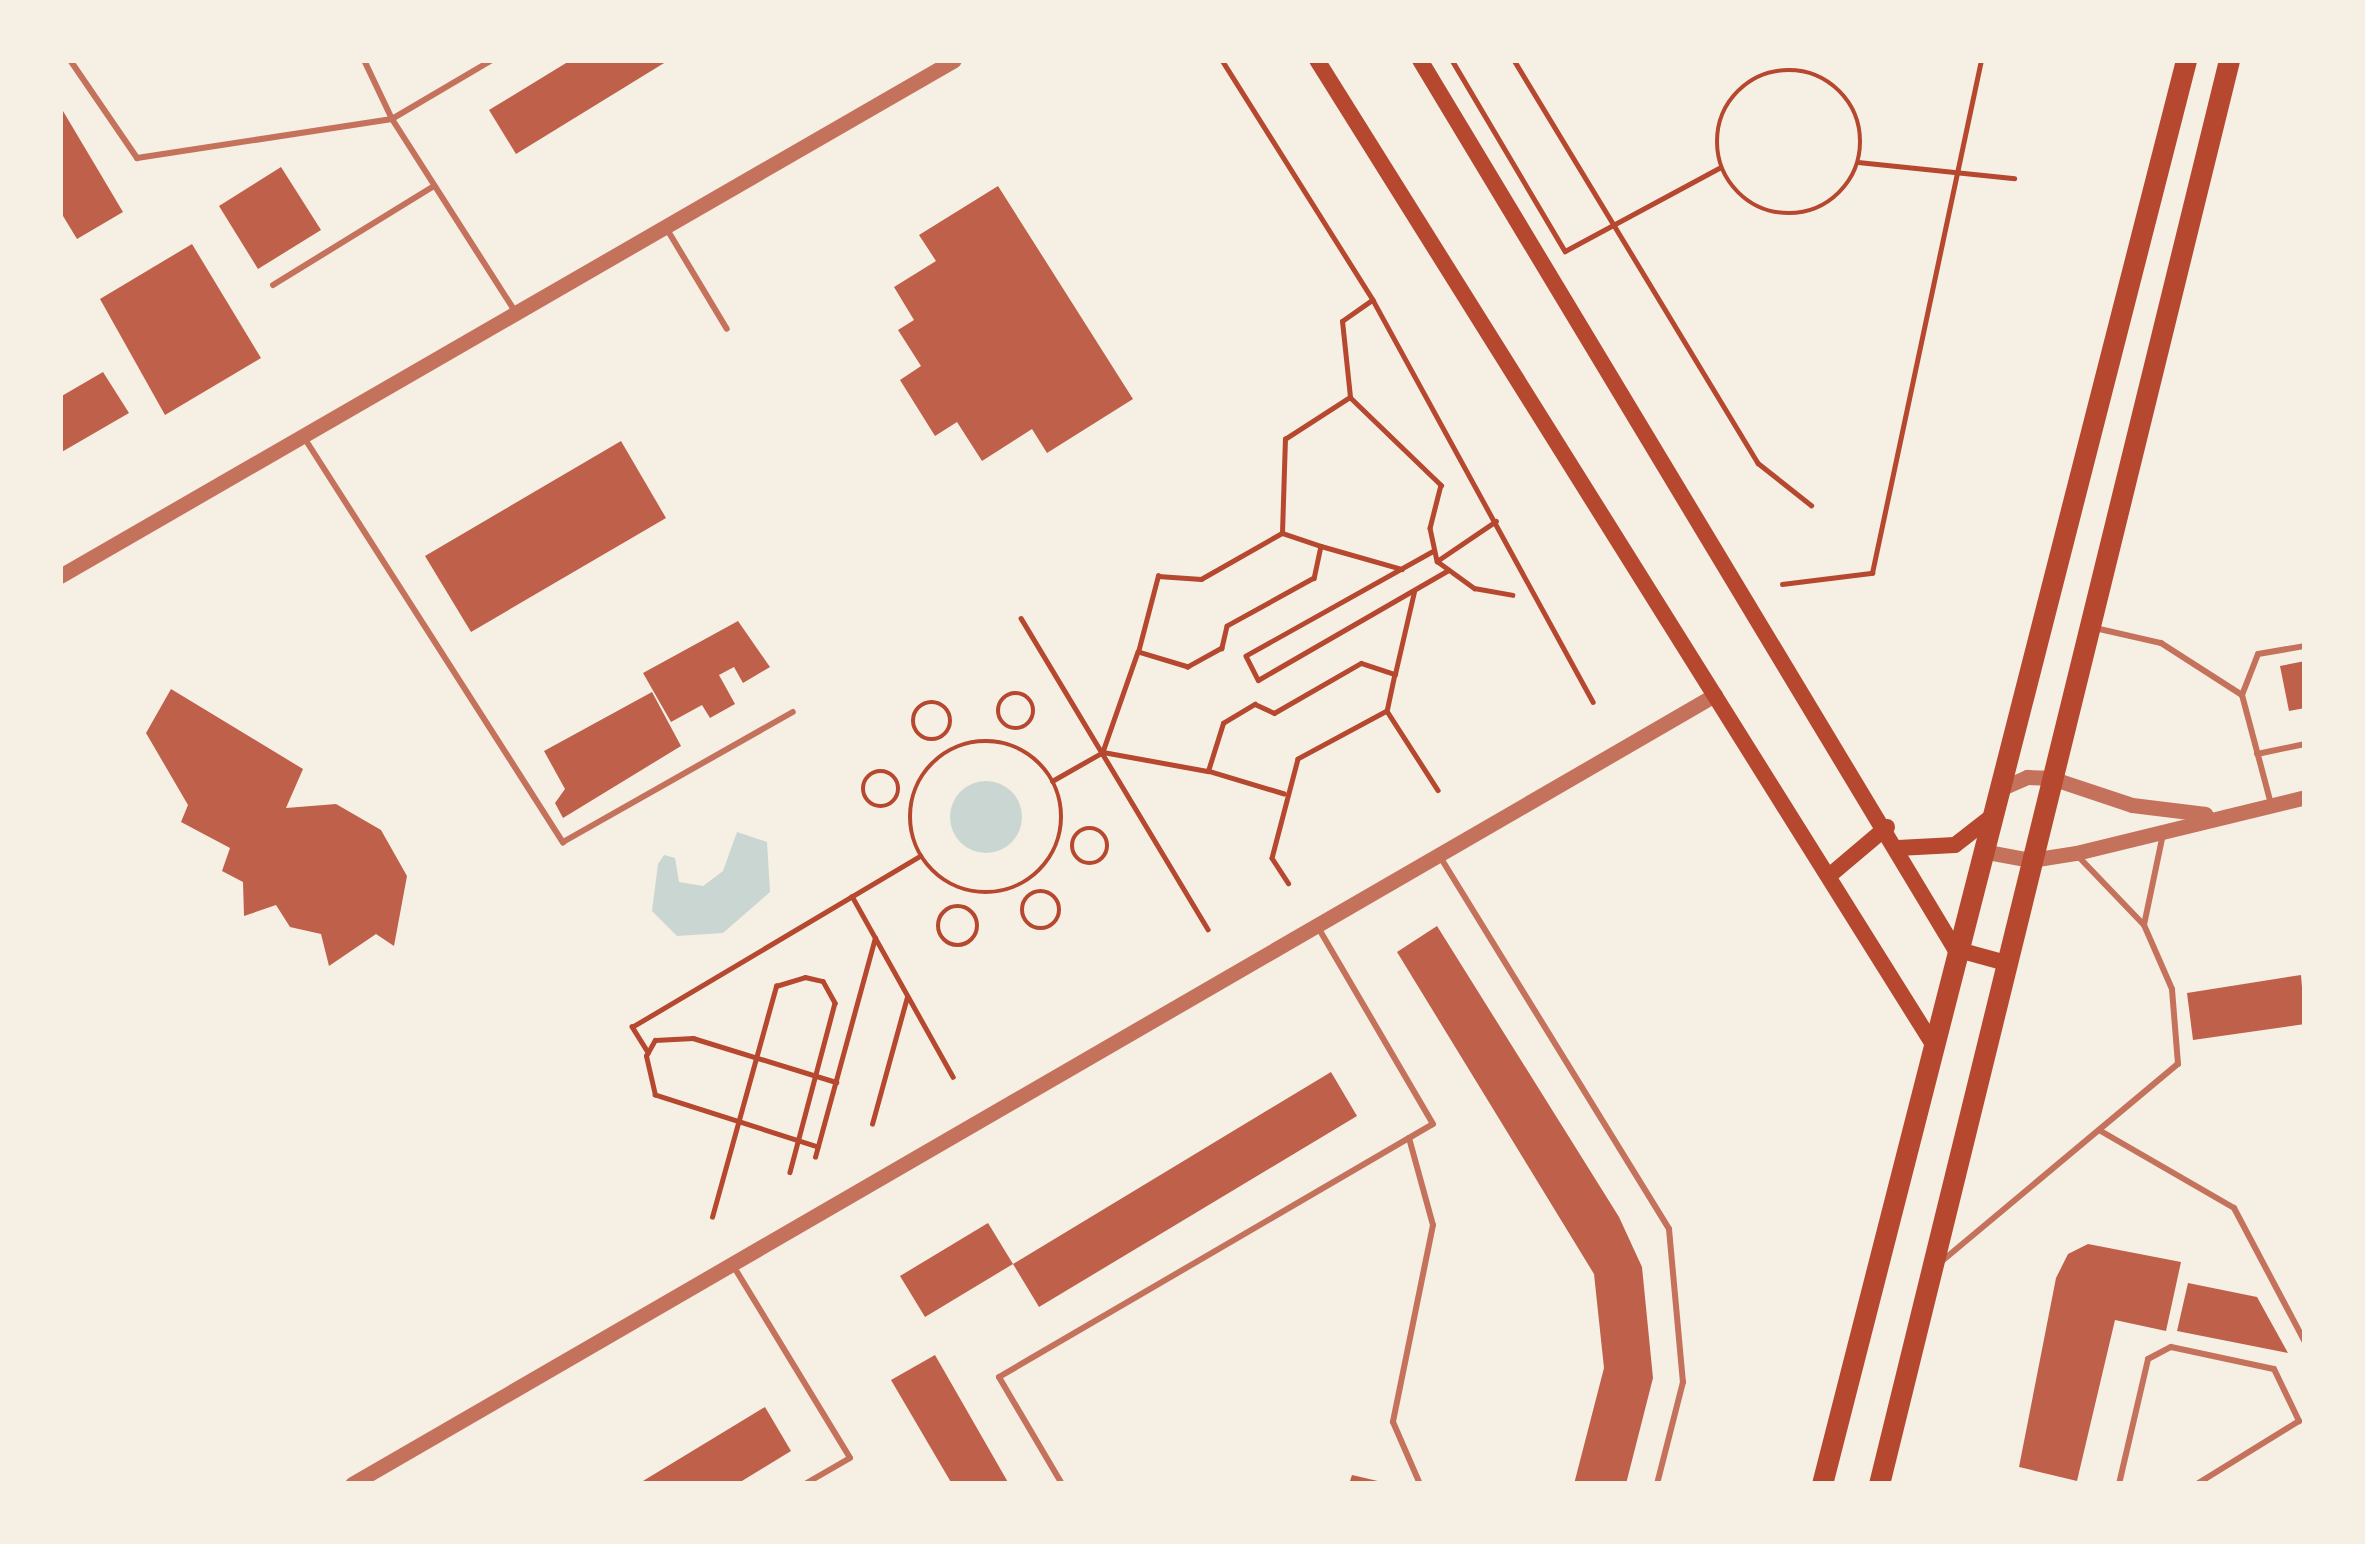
<!DOCTYPE html>
<html>
<head>
<meta charset="utf-8">
<style>
  body { margin:0 }
  #map { position:relative; width:2365px; height:1544px; overflow:hidden; background:#f6efe4; font-family:"Exo 2",sans-serif }
  div>[style] { position:absolute }
  .water>* { inset:0; background:#c9d6d2 }
  .round { border-radius:50% }
  .building>* { inset:0; background:#bf614a }
  .path>* { height:4.5px; margin:-2.25px; padding:0 2.25px; transform-origin:2.25px; border-radius:2.25px; background:#b5482f }
  .path>.ring { margin:-2.25px; padding:0; box-sizing:content-box; background:none; border:4.5px solid #b5482f; border-radius:50% }
  .service>* { height:6px; margin:-3px; padding:0 3px; transform-origin:3px; border-radius:3px; background:#c5725c }
  .tertiary>* { height:15px; margin:-7.5px; padding:0 7.5px; transform-origin:7.5px; border-radius:7.5px; background:#c5725c }
  .secondary>* { height:16px; margin:-8px; padding:0 8px; transform-origin:8px; border-radius:8px; background:#b5482f }
  .trunk>* { height:21px; margin:-10.5px; padding:0 10.5px; transform-origin:10.5px; border-radius:10.5px; background:#b5482f }
  span { translate:-50% -50%; white-space:nowrap; text-align:center; line-height:1.15; -webkit-text-stroke:12px #f6efe4; paint-order:stroke }
  .frame { position:absolute; inset:0; border:63px solid #f6efe4; pointer-events:none }
</style>
</head>
<body>
<div id="map">
  <div class="water">
    <i class="round" style="left:950px;top:781px;width:72px;height:72px"></i>
    <i style="clip-path:polygon(737px 832px,767px 842px,770px 892px,723px 933px,677px 936px,652px 911px,658px 864px,664px 855px,675px 858px,679px 882px,703px 886px,723px 871px)"></i>
  </div>
  <div class="building">
    <i style="clip-path:polygon(571px 60px,669px 60px,516px 154px,489px 110px)"></i>
    <i style="clip-path:polygon(60px 106px,123px 212px,77px 239px,60px 211px)"></i>
    <i style="clip-path:polygon(281px 167px,321px 230px,258px 269px,219px 206px)"></i>
    <i style="clip-path:polygon(998px 186px,1133px 399px,1047px 453px,1032px 429px,982px 461px,957px 422px,935px 436px,900px 380px,921px 366px,898px 330px,914px 320px,894px 287px,936px 261px,919px 235px)"></i>
    <i style="clip-path:polygon(192px 244px,261px 358px,165px 415px,100px 299px)"></i>
    <i style="clip-path:polygon(103px 372px,129px 413px,60px 453px,60px 397px)"></i>
    <i style="clip-path:polygon(621px 441px,666px 518px,471px 632px,425px 556px)"></i>
    <i style="clip-path:polygon(738px 621px,770px 667px,743px 683px,734px 667px,719px 675px,735px 704px,710px 718px,702px 705px,671px 722px,643px 673px)"></i>
    <i style="clip-path:polygon(2305px 661px,2305px 708px,2289px 711px,2280px 666px)"></i>
    <i style="clip-path:polygon(171px 689px,303px 769px,286px 808px,336px 804px,381px 830px,407px 876px,394px 946px,376px 934px,329px 966px,321px 934px,290px 927px,276px 905px,244px 916px,243px 882px,222px 871px,230px 848px,181px 822px,188px 805px,146px 733px)"></i>
    <i style="clip-path:polygon(652px 692px,681px 746px,563px 818px,555px 803px,565px 789px,544px 751px)"></i>
    <i style="clip-path:polygon(1437px 926px,1619px 1217px,1642px 1267px,1653px 1378px,1626px 1484px,1574px 1484px,1604px 1368px,1594px 1274px,1397px 952px)"></i>
    <i style="clip-path:polygon(2301px 975px,2305px 1024px,2193px 1040px,2187px 993px)"></i>
    <i style="clip-path:polygon(1331px 1072px,1357px 1116px,1039px 1307px,1013px 1264px)"></i>
    <i style="clip-path:polygon(988px 1223px,1013px 1264px,925px 1317px,900px 1276px)"></i>
    <i style="clip-path:polygon(2088px 1244px,2181px 1262px,2166px 1331px,2115px 1320px,2077px 1481px,2019px 1467px,2056px 1278px,2068px 1254px)"></i>
    <i style="clip-path:polygon(2188px 1283px,2257px 1297px,2288px 1353px,2177px 1331px)"></i>
    <i style="clip-path:polygon(935px 1355px,1009px 1484px,952px 1484px,891px 1380px)"></i>
    <i style="clip-path:polygon(765px 1407px,791px 1451px,737px 1484px,638px 1484px)"></i>
    <i style="clip-path:polygon(1352px 1475px,1382px 1482px,1381px 1484px,1349px 1484px)"></i>
  </div>
  <div class="path">
    <i style="left:1222px;top:60px;width:284px;rotate:57.8deg"></i>
    <i style="left:1373px;top:300px;width:458px;rotate:61.3deg"></i>
    <i style="left:1452px;top:60px;width:222px;rotate:59.4deg"></i>
    <i style="left:1565px;top:251px;width:175px;rotate:-28.3deg"></i>
    <i style="left:1514px;top:60px;width:471px;rotate:58.8deg"></i>
    <i style="left:1758px;top:463px;width:68px;rotate:38.4deg"></i>
    <i class="ring" style="left:1717px;top:70px;width:139.5px;height:139.5px"></i>
    <i style="left:1858px;top:162px;width:157px;rotate:5.9deg"></i>
    <i style="left:1350px;top:397px;width:127px;rotate:44deg"></i>
    <i style="left:1441px;top:485px;width:44px;rotate:104.3deg"></i>
    <i style="left:1430px;top:528px;width:34px;rotate:78deg"></i>
    <i style="left:1437px;top:561px;width:46px;rotate:36.1deg"></i>
    <i style="left:1474px;top:588px;width:39px;rotate:10deg"></i>
    <i style="left:1282px;top:533px;width:41px;rotate:18.4deg"></i>
    <i style="left:1321px;top:546px;width:33px;rotate:102deg"></i>
    <i style="left:1314px;top:578px;width:99px;rotate:151.1deg"></i>
    <i style="left:1227px;top:626px;width:23px;rotate:103deg"></i>
    <i style="left:1222px;top:648px;width:39px;rotate:151deg"></i>
    <i style="left:1188px;top:667px;width:52px;rotate:-163.3deg"></i>
    <i style="left:1138px;top:652px;width:79px;rotate:-75.3deg"></i>
    <i style="left:1158px;top:576px;width:43px;rotate:4deg"></i>
    <i style="left:1201px;top:579px;width:93px;rotate:-29.6deg"></i>
    <i style="left:1282px;top:533px;width:94px;rotate:-88.2deg"></i>
    <i style="left:1285px;top:439px;width:77px;rotate:-32.9deg"></i>
    <i style="left:1350px;top:397px;width:76px;rotate:-96deg"></i>
    <i style="left:1342px;top:321px;width:35px;rotate:-35deg"></i>
    <i style="left:1321px;top:546px;width:84px;rotate:15.9deg"></i>
    <i style="left:1434px;top:551px;width:215px;rotate:150.8deg"></i>
    <i style="left:1246px;top:656px;width:27px;rotate:63deg"></i>
    <i style="left:1258px;top:680px;width:218px;rotate:-30deg"></i>
    <i style="left:1437px;top:561px;width:71px;rotate:-34.1deg"></i>
    <i style="left:1782px;top:584px;width:91px;rotate:-7deg"></i>
    <i style="left:1872px;top:573px;width:524px;rotate:-78deg"></i>
    <i style="left:1021px;top:618px;width:363px;rotate:59deg"></i>
    <i style="left:1138px;top:652px;width:106px;rotate:109.3deg"></i>
    <i style="left:1103px;top:752px;width:107px;rotate:10.3deg"></i>
    <i style="left:1395px;top:674px;width:84px;rotate:-77deg"></i>
    <i class="ring" style="left:998px;top:693px;width:31.5px;height:31.5px"></i>
    <i class="ring" style="left:913px;top:702px;width:33.5px;height:33.5px"></i>
    <i style="left:1387px;top:711px;width:94px;rotate:57.2deg"></i>
    <i class="ring" style="left:910px;top:741px;width:147.5px;height:147.5px"></i>
    <i class="ring" style="left:863px;top:771px;width:31.5px;height:31.5px"></i>
    <i style="left:1052px;top:781px;width:59px;rotate:-29.6deg"></i>
    <i style="left:1284px;top:794px;width:79px;rotate:-163.2deg"></i>
    <i style="left:1208px;top:771px;width:50px;rotate:-72.6deg"></i>
    <i style="left:1223px;top:723px;width:37px;rotate:-31deg"></i>
    <i style="left:1255px;top:704px;width:21px;rotate:25deg"></i>
    <i style="left:1274px;top:713px;width:100px;rotate:-29.9deg"></i>
    <i style="left:1361px;top:663px;width:36px;rotate:18deg"></i>
    <i style="left:1395px;top:674px;width:38px;rotate:102deg"></i>
    <i style="left:1387px;top:711px;width:101px;rotate:151.7deg"></i>
    <i style="left:1298px;top:759px;width:102px;rotate:104.7deg"></i>
    <i style="left:1272px;top:858px;width:30px;rotate:57deg"></i>
    <i class="ring" style="left:1072px;top:828px;width:31.5px;height:31.5px"></i>
    <i class="ring" style="left:1022px;top:891px;width:33.5px;height:33.5px"></i>
    <i style="left:852px;top:896px;width:207px;rotate:60.8deg"></i>
    <i class="ring" style="left:938px;top:906px;width:35.5px;height:35.5px"></i>
    <i style="left:648px;top:1053px;width:31px;rotate:-122deg"></i>
    <i style="left:632px;top:1027px;width:335px;rotate:-30.7deg"></i>
    <i style="left:872px;top:1124px;width:132px;rotate:-74.6deg"></i>
    <i style="left:818px;top:1147px;width:171px;rotate:-162.3deg"></i>
    <i style="left:655px;top:1095px;width:40px;rotate:-103deg"></i>
    <i style="left:646px;top:1056px;width:18px;rotate:-61deg"></i>
    <i style="left:655px;top:1040px;width:38px;rotate:-3deg"></i>
    <i style="left:693px;top:1038px;width:150px;rotate:17.1deg"></i>
    <i style="left:815px;top:1157px;width:227px;rotate:-74.7deg"></i>
    <i style="left:712px;top:1217px;width:240px;rotate:-74.5deg"></i>
    <i style="left:776px;top:986px;width:30px;rotate:-17deg"></i>
    <i style="left:805px;top:977px;width:18px;rotate:13deg"></i>
    <i style="left:823px;top:981px;width:25px;rotate:61deg"></i>
    <i style="left:835px;top:1003px;width:175px;rotate:104.9deg"></i>
  </div>
  <div class="service">
    <i style="left:70px;top:60px;width:119px;rotate:55.6deg"></i>
    <i style="left:137px;top:158px;width:258px;rotate:-8.7deg"></i>
    <i style="left:392px;top:119px;width:65px;rotate:-115.4deg"></i>
    <i style="left:492px;top:60px;width:116px;rotate:149.5deg"></i>
    <i style="left:392px;top:119px;width:227px;rotate:57.4deg"></i>
    <i style="left:668px;top:231px;width:114px;rotate:59deg"></i>
    <i style="left:273px;top:285px;width:189px;rotate:-31.6deg"></i>
    <i style="left:305px;top:439px;width:479px;rotate:57.4deg"></i>
    <i style="left:563px;top:842px;width:264px;rotate:-29.5deg"></i>
    <i style="left:2095px;top:628px;width:68px;rotate:12.8deg"></i>
    <i style="left:2161px;top:643px;width:96px;rotate:32.7deg"></i>
    <i style="left:2257px;top:754px;width:49px;rotate:-11.8deg"></i>
    <i style="left:2271px;top:804px;width:113px;rotate:-104.9deg"></i>
    <i style="left:2242px;top:695px;width:44px;rotate:-68.7deg"></i>
    <i style="left:2258px;top:654px;width:48px;rotate:-9.7deg"></i>
    <i style="left:1439px;top:855px;width:439px;rotate:58.4deg"></i>
    <i style="left:1669px;top:1229px;width:154px;rotate:84.8deg"></i>
    <i style="left:1683px;top:1382px;width:105px;rotate:104.3deg"></i>
    <i style="left:2144px;top:925px;width:93px;rotate:-78.2deg"></i>
    <i style="left:2099px;top:1130px;width:156px;rotate:30deg"></i>
    <i style="left:2234px;top:1208px;width:152px;rotate:62.1deg"></i>
    <i style="left:1409px;top:1138px;width:90px;rotate:74.6deg"></i>
    <i style="left:1433px;top:1225px;width:201px;rotate:101.5deg"></i>
    <i style="left:1393px;top:1422px;width:68px;rotate:66.5deg"></i>
    <i style="left:1942px;top:1261px;width:307px;rotate:-39.9deg"></i>
    <i style="left:2178px;top:1064px;width:75px;rotate:-94.6deg"></i>
    <i style="left:2172px;top:989px;width:70px;rotate:-113.6deg"></i>
    <i style="left:2144px;top:925px;width:98px;rotate:-133.8deg"></i>
    <i style="left:734px;top:1267px;width:223px;rotate:58.7deg"></i>
    <i style="left:850px;top:1458px;width:52px;rotate:150deg"></i>
    <i style="left:1062px;top:1484px;width:124px;rotate:-120.5deg"></i>
    <i style="left:999px;top:1377px;width:502px;rotate:-30.24deg"></i>
    <i style="left:1433px;top:1124px;width:228px;rotate:-120.3deg"></i>
    <i style="left:2119px;top:1484px;width:128px;rotate:-76.9deg"></i>
    <i style="left:2148px;top:1359px;width:26px;rotate:-28deg"></i>
    <i style="left:2171px;top:1347px;width:105px;rotate:12.1deg"></i>
    <i style="left:2274px;top:1369px;width:58px;rotate:64.3deg"></i>
    <i style="left:2299px;top:1421px;width:120px;rotate:148.3deg"></i>
  </div>
  <div class="tertiary">
    <i style="left:60px;top:576px;width:1032px;rotate:-29.99deg"></i>
    <i style="left:2000px;top:789px;width:30px;rotate:-24deg"></i>
    <i style="left:2027px;top:777px;width:24px;rotate:2deg"></i>
    <i style="left:2051px;top:778px;width:85px;rotate:18.4deg"></i>
    <i style="left:2132px;top:805px;width:74px;rotate:7deg"></i>
    <i style="left:1982px;top:851px;width:50px;rotate:10.4deg"></i>
    <i style="left:2031px;top:860px;width:46px;rotate:-8.8deg"></i>
    <i style="left:2076px;top:853px;width:236px;rotate:-13.7deg"></i>
    <i style="left:352px;top:1484px;width:1575px;rotate:-30.07deg"></i>
  </div>
  <div class="secondary">
    <i style="left:1317px;top:60px;width:1157px;rotate:57.96deg"></i>
    <i style="left:1420px;top:60px;width:1038px;rotate:58.96deg"></i>
    <i style="left:1955px;top:949px;width:53px;rotate:15.4deg"></i>
    <i style="left:1898px;top:848px;width:57px;rotate:-3deg"></i>
    <i style="left:1955px;top:845px;width:46px;rotate:-37.9deg"></i>
    <i style="left:1829px;top:876px;width:76px;rotate:-40.2deg"></i>
  </div>
  <div class="trunk">
    <i style="left:1822px;top:1484px;width:1470px;rotate:-75.66deg"></i>
    <i style="left:1879px;top:1484px;width:1466px;rotate:-76.19deg"></i>
  </div>
  <div class="frame"></div>
</div>
</body>
</html>
